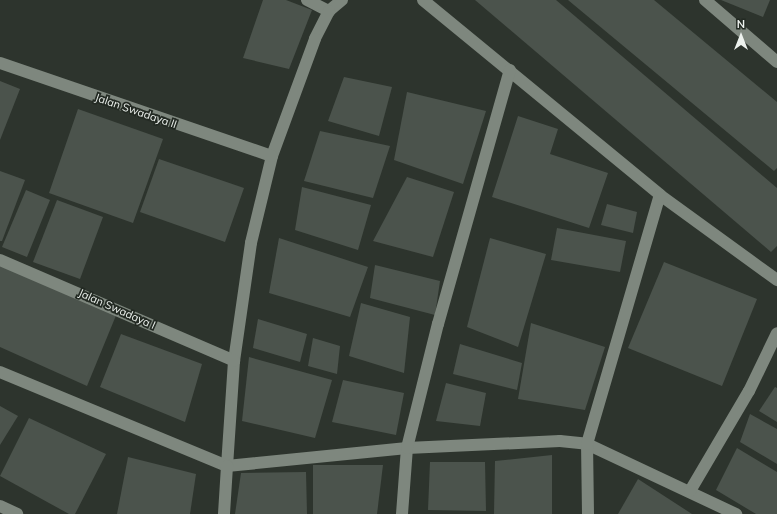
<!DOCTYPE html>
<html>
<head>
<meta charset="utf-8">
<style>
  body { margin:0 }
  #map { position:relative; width:777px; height:514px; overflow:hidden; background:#2d342d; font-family:Mulish,sans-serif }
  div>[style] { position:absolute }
  .building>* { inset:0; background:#4b534c }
  .minor>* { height:12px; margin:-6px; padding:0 6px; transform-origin:6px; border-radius:6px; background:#7e877e }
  span { translate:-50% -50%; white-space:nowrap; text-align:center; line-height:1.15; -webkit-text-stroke:3.5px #232a23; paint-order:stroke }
  .street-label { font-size:11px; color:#edf2ee }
  .north { position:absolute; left:721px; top:16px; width:40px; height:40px; -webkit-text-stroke:3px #232a23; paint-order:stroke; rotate:0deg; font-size:11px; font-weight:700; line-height:16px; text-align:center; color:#edf2ee }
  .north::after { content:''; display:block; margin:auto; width:14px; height:18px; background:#edf2ee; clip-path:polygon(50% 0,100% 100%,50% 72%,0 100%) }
</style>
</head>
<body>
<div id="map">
  <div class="building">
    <i style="clip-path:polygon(263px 0,286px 0,312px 10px,289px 69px,243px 58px)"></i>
    <i style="clip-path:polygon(475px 0,556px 0,777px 188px,777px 246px,771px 252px)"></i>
    <i style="clip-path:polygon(568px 0,654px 0,777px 102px,777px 168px,774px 171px)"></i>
    <i style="clip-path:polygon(721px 0,770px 0,763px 17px)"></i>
    <i style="clip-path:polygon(344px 77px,392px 87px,379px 136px,328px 121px)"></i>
    <i style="clip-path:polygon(0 81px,20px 89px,0 140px)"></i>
    <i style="clip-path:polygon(407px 92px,486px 111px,463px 184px,394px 160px)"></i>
    <i style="clip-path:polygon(78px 109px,163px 139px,133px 223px,49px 193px)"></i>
    <i style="clip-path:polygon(518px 116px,558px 129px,550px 154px,608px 173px,589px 228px,492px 197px)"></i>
    <i style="clip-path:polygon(320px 131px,390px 146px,373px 198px,304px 181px)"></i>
    <i style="clip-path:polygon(159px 159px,244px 188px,225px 242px,140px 212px)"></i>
    <i style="clip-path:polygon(0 171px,25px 180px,2px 241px,0 241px)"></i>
    <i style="clip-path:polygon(407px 177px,454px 192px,433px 257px,373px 241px)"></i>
    <i style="clip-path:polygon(302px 187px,371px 205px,358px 250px,295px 230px)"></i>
    <i style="clip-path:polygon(26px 190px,50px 200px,27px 257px,2px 247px)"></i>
    <i style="clip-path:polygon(57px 200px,103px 217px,80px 279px,33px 262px)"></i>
    <i style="clip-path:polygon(607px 204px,637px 212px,633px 233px,601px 225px)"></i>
    <i style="clip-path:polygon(557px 228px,626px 241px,620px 272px,551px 260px)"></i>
    <i style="clip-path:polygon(279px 238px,368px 267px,350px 317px,269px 293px)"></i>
    <i style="clip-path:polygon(490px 238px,546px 254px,518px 347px,467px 327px)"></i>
    <i style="clip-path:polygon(664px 262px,757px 299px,722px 386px,628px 348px)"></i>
    <i style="clip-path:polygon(0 265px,117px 313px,87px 386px,0 347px)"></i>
    <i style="clip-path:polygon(375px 265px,440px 281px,435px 315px,370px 298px)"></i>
    <i style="clip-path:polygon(361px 303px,410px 317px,404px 373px,349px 356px)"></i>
    <i style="clip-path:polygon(258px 319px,307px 334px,300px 362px,253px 348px)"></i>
    <i style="clip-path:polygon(531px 323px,605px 347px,585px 410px,518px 399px)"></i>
    <i style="clip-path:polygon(121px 334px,202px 364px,185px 422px,100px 387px)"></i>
    <i style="clip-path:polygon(313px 338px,340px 346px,337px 374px,308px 366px)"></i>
    <i style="clip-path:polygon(460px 344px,522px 363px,517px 390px,453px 374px)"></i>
    <i style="clip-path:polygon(249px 357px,332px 380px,315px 438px,242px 421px)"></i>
    <i style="clip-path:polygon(343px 380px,404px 393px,396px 435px,332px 422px)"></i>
    <i style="clip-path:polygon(446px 383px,486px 393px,480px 426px,436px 421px)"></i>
    <i style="clip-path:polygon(775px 387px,777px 388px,777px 422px,759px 411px)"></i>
    <i style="clip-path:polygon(0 406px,18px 416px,0 445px)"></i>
    <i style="clip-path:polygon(750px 414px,777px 429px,777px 464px,740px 442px)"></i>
    <i style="clip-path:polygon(29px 418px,106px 454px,75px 514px,69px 514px,0 476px)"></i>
    <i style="clip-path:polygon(737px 448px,777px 472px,777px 514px,756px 514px,716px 490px)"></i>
    <i style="clip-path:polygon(552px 455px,552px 514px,494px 514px,495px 461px)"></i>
    <i style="clip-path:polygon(128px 457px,196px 474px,190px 514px,117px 514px)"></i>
    <i style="clip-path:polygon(430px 462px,485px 462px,486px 511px,428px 510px)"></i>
    <i style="clip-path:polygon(313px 465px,383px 465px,377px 514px,313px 514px)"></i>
    <i style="clip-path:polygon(306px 472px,307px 514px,235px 514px,241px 473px)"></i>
    <i style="clip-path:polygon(638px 479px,692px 514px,618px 514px)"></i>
  </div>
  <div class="minor">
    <i style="left:307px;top:0;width:25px;rotate:27deg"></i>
    <i style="left:342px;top:0;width:17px;rotate:140deg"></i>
    <i style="left:329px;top:11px;width:31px;rotate:117deg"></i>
    <i style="left:315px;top:39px;width:125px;rotate:110.2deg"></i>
    <i style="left:272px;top:156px;width:89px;rotate:103.6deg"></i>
    <i style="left:251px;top:243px;width:119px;rotate:98.2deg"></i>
    <i style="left:234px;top:361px;width:105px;rotate:93.8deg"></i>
    <i style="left:227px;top:466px;width:181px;rotate:-5.7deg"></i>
    <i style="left:407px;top:448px;width:153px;rotate:-2.6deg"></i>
    <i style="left:560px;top:441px;width:27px;rotate:6deg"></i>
    <i style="left:587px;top:444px;width:165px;rotate:25.2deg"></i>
    <i style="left:423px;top:0;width:307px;rotate:39.4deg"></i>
    <i style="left:660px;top:195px;width:145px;rotate:36deg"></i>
    <i style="left:705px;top:0;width:95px;rotate:40.7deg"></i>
    <i style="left:0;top:63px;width:287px;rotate:18.9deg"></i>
    <i style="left:0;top:260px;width:255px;rotate:23.3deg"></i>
    <i style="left:0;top:372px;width:246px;rotate:22.5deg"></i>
    <i style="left:227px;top:466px;width:48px;rotate:93.6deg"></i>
    <i style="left:690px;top:491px;width:116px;rotate:-59.5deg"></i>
    <i style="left:749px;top:391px;width:64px;rotate:-64.2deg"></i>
    <i style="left:0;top:506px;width:19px;rotate:25deg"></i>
    <i style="left:402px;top:514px;width:66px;rotate:-85.7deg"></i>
    <i style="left:407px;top:448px;width:128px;rotate:-76deg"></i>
    <i style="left:438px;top:324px;width:264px;rotate:-74.2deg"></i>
    <i style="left:588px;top:514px;width:70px;rotate:-90.8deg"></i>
    <i style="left:587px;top:444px;width:259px;rotate:-73.7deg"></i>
  </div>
  <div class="street-label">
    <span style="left:136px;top:111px;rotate:19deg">Jalan Swadaya II</span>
    <span style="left:117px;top:309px;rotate:24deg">Jalan Swadaya I</span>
  </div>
  <div class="north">N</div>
</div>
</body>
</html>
